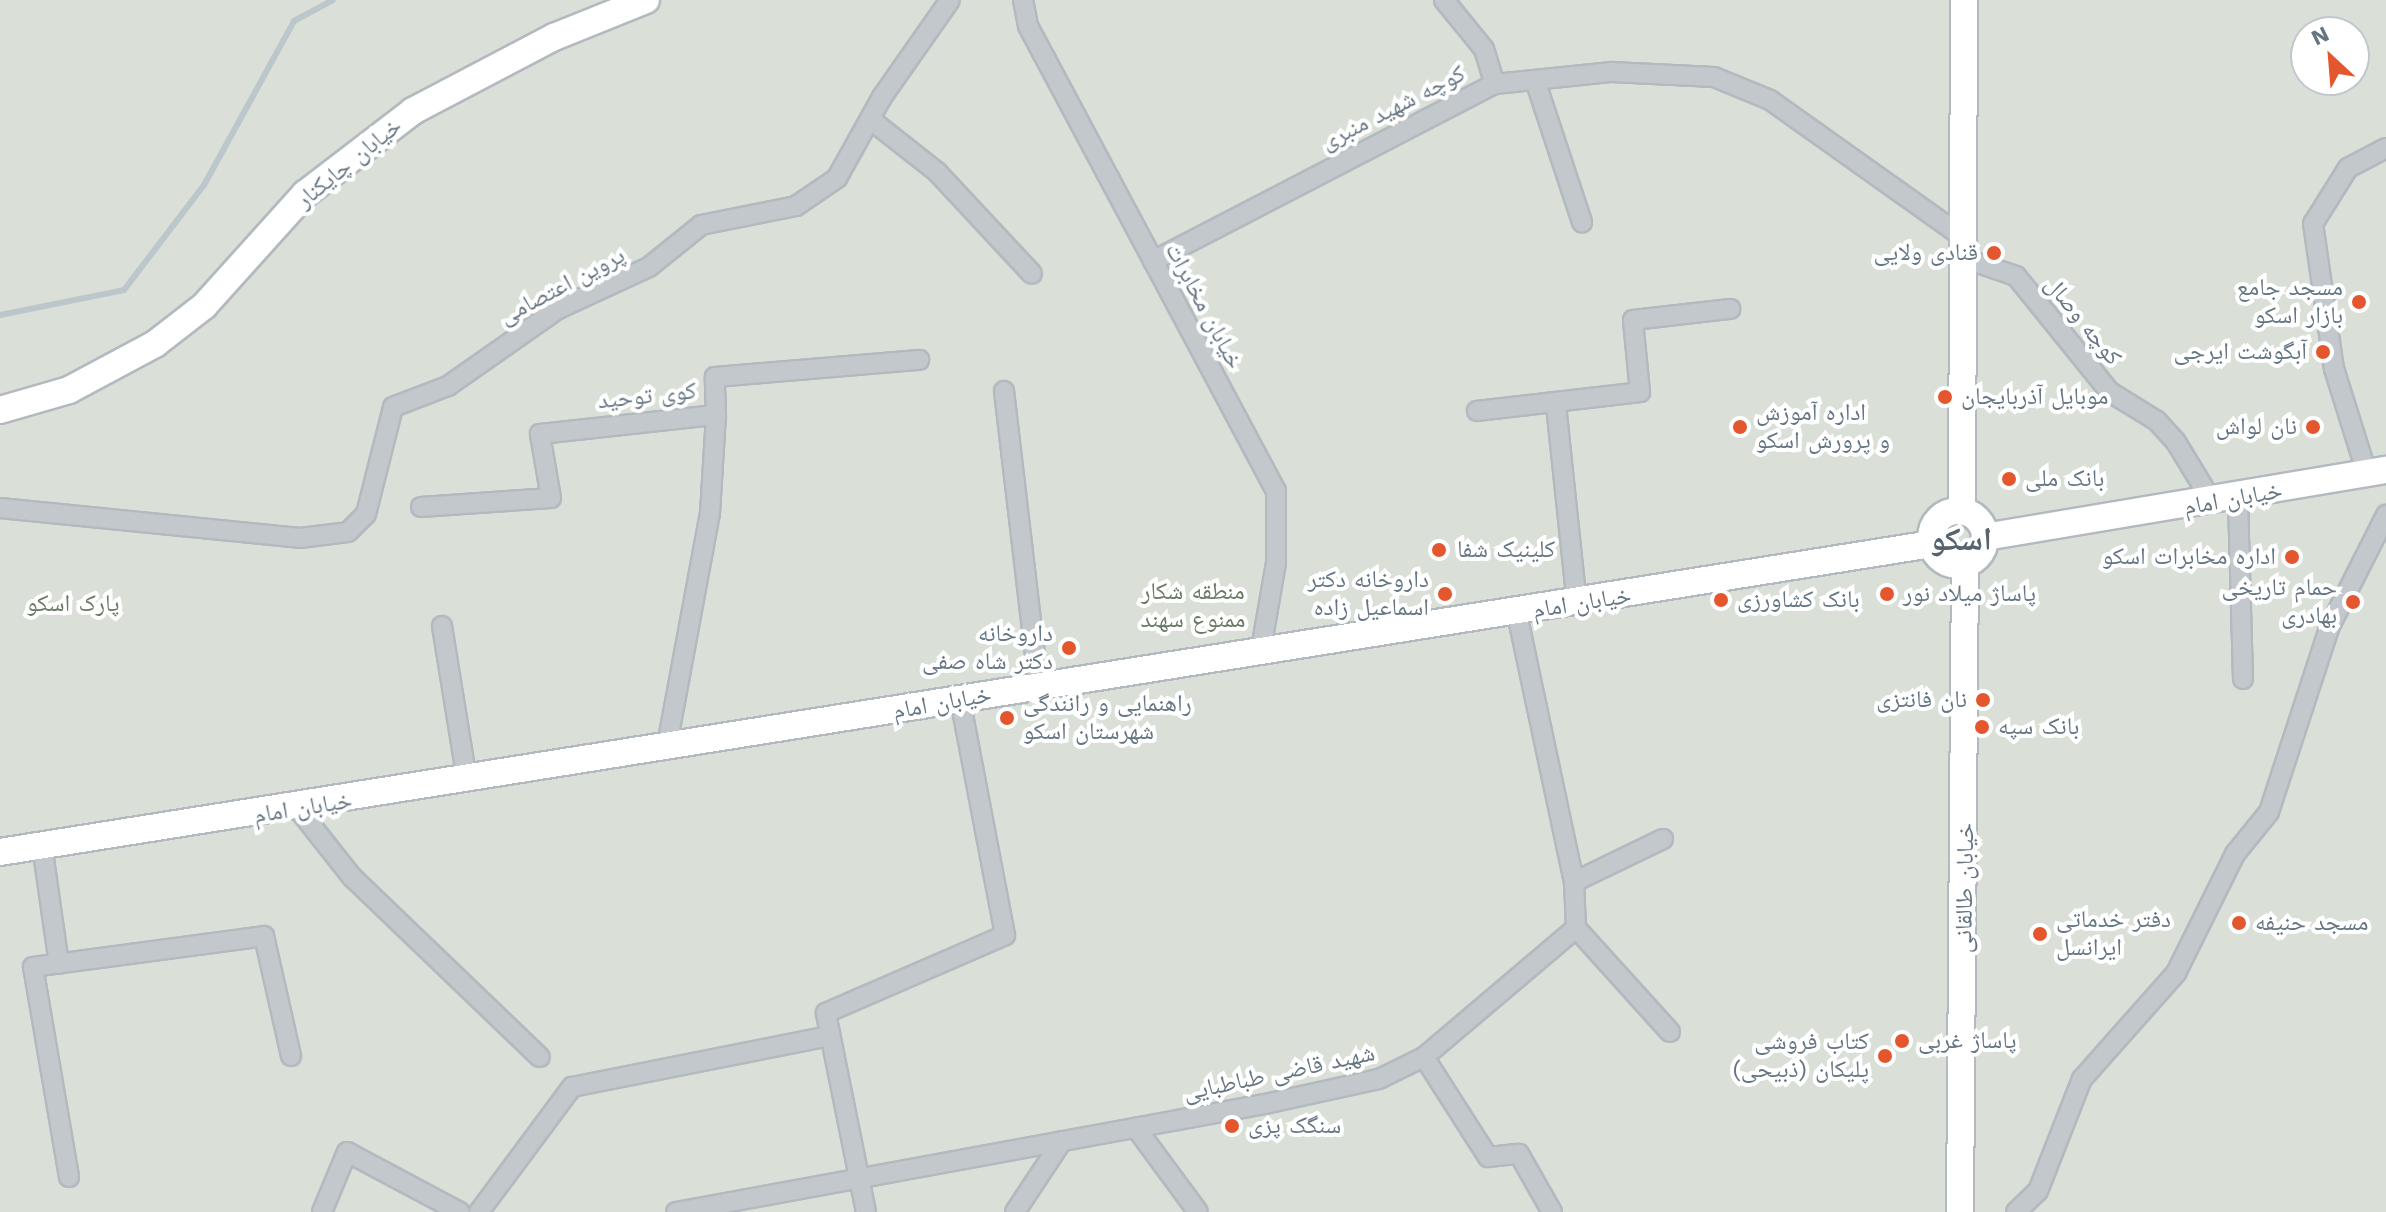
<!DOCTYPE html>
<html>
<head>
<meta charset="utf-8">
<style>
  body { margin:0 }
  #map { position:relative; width:2386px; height:1212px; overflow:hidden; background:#fafaf8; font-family:"Work Sans","Noto Naskh Arabic",sans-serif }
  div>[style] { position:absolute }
  .green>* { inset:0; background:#dadfd7 }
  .stream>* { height:6px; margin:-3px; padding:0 3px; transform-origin:3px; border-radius:3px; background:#bbc7cb }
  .roads { filter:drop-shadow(2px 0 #b3babf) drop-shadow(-2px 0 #b3babf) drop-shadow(0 2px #b3babf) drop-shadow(0 -2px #b3babf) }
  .street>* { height:18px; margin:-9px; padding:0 9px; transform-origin:9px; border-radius:9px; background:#c3c8cc }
  .secondary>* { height:26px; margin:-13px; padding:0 13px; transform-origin:13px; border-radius:13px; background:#fff }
  .secondary>.ring { margin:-13px; padding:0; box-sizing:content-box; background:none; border:26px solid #fff; border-radius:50% }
  .dots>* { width:22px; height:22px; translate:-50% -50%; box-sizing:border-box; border:4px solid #fff; border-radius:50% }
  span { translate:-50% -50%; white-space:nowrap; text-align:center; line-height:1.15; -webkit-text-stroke:8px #fff; paint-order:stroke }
  .street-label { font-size:24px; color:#657683 }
  .poi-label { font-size:24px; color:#657683 }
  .right { translate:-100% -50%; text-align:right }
  .left { translate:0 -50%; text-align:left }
  .park-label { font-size:24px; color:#687a64 }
  .district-label { font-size:32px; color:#57646e; font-weight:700 }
  .north { position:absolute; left:2290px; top:16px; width:80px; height:80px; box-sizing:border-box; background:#fff; border:2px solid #c1c8cd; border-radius:50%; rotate:334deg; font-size:22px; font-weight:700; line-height:32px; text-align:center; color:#657683 }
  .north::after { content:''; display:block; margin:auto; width:28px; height:36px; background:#e4572e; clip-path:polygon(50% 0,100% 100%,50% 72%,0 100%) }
</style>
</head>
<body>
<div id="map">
  <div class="green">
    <i style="clip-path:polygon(evenodd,0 0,2386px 0,2386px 1212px,0 1212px,0 0,2306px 32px,2354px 32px,2354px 80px,2306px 80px,2306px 32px)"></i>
  </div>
  <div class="stream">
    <i style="left:0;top:315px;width:126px;rotate:-11.4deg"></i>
    <i style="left:124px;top:290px;width:132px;rotate:-52.7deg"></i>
    <i style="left:204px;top:185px;width:187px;rotate:-61.2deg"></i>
    <i style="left:294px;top:21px;width:44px;rotate:-28.3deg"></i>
  </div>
  <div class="roads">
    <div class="street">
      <i style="left:1023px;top:0;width:26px;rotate:79deg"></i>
      <i style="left:1028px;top:26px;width:527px;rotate:61.93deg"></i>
      <i style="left:1276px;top:491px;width:72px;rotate:90deg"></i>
      <i style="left:1276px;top:563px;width:87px;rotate:99.9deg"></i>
      <i style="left:1444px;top:0;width:63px;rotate:50.8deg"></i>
      <i style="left:1484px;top:49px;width:37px;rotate:73deg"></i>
      <i style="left:1535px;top:80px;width:150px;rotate:71.7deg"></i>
      <i style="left:871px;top:120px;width:84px;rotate:38.2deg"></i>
      <i style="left:937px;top:172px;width:139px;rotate:47deg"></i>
      <i style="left:1963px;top:258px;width:56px;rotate:18.8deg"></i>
      <i style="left:2016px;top:276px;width:149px;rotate:51deg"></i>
      <i style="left:2110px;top:392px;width:55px;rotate:31.7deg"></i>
      <i style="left:2157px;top:421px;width:28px;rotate:48deg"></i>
      <i style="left:2176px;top:442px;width:71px;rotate:58.8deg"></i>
      <i style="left:1153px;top:261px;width:385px;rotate:-27.4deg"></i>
      <i style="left:1495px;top:84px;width:118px;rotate:-5.9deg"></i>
      <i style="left:1612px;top:72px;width:102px;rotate:2.8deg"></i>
      <i style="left:1714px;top:77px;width:61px;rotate:22.3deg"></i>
      <i style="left:1770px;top:100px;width:237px;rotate:35.4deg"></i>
      <i style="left:1004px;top:391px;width:298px;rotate:83.3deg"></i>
      <i style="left:1556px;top:405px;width:200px;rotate:84deg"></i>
      <i style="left:1477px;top:411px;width:164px;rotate:-6.6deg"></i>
      <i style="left:1640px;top:392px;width:72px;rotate:-95.6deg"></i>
      <i style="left:1633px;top:320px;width:98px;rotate:-6.5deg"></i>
      <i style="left:716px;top:415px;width:38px;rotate:-92deg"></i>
      <i style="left:715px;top:377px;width:205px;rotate:-4.8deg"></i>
      <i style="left:2367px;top:474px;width:110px;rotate:-107.4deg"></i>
      <i style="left:2334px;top:369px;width:147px;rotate:-98.2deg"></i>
      <i style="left:2313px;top:224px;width:66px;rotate:-58deg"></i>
      <i style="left:2348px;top:168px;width:43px;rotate:-27.8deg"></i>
      <i style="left:2238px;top:500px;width:179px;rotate:88.4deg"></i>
      <i style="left:421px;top:507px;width:130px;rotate:-4deg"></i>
      <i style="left:551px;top:498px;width:65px;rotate:-99.8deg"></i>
      <i style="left:540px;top:434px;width:177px;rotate:-6.2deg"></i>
      <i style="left:716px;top:415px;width:98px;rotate:93.5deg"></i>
      <i style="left:710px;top:513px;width:237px;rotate:100.5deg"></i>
      <i style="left:0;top:508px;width:301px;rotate:5.7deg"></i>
      <i style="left:300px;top:538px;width:48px;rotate:-7.1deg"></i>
      <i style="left:348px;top:532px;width:25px;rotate:-45deg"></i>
      <i style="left:366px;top:514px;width:110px;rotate:-75.8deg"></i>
      <i style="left:393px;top:407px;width:59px;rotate:-20.9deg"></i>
      <i style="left:448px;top:386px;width:134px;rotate:-35deg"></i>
      <i style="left:558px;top:309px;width:100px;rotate:-24.8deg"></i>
      <i style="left:649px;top:267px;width:67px;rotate:-38.9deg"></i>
      <i style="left:701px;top:225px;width:97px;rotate:-11.3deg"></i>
      <i style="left:796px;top:206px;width:50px;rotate:-34.3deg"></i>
      <i style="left:837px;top:178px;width:93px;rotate:-60.9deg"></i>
      <i style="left:882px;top:97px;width:118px;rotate:-55deg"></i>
      <i style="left:442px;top:626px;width:156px;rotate:80.8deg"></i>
      <i style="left:299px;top:810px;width:85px;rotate:51.7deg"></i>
      <i style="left:352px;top:877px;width:260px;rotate:43.8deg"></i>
      <i style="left:42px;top:845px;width:120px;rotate:81.9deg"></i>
      <i style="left:1574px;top:882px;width:99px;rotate:-25.8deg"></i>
      <i style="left:1576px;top:928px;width:140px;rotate:47.9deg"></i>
      <i style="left:1424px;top:1057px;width:119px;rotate:57.4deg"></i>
      <i style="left:1488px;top:1157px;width:31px;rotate:-6deg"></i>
      <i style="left:1519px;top:1154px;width:67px;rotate:60.4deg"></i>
      <i style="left:1136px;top:1128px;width:104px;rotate:53.6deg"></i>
      <i style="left:69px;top:1177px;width:213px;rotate:-99.7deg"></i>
      <i style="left:33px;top:967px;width:233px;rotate:-7.6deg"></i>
      <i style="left:264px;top:936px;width:123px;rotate:77.3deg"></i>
      <i style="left:322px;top:1212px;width:65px;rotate:-67.4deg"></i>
      <i style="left:347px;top:1152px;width:128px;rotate:28deg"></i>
      <i style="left:479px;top:1212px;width:156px;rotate:-53.4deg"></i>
      <i style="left:572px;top:1087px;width:263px;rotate:-11.2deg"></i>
      <i style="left:676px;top:1212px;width:599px;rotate:-10.39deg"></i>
      <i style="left:1265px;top:1104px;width:117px;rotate:-12.4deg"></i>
      <i style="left:1379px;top:1079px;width:50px;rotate:-26.1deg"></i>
      <i style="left:1424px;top:1057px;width:199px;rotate:-40.3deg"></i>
      <i style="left:1576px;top:928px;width:46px;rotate:-92.5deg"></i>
      <i style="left:1574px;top:882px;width:275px;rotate:-102deg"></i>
      <i style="left:866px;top:1212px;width:203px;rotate:-101.4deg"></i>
      <i style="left:826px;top:1013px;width:195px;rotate:-23.5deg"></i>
      <i style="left:1005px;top:935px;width:239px;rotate:-100.8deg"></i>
      <i style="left:1015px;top:1212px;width:85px;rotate:-56.5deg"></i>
      <i style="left:2016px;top:1212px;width:30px;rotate:-44deg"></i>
      <i style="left:2038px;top:1191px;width:120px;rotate:-68.6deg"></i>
      <i style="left:2082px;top:1079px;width:142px;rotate:-48.4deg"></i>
      <i style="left:2176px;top:973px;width:133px;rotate:-63.6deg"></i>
      <i style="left:2235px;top:854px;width:54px;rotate:-51deg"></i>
      <i style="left:2269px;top:812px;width:194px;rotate:-71.9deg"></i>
      <i style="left:2329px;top:628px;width:127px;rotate:-63.2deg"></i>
    </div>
    <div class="secondary">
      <i style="left:0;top:410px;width:72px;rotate:-16.2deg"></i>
      <i style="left:69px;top:390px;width:98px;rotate:-28.1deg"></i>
      <i style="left:155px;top:344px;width:62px;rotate:-37.8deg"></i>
      <i style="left:204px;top:306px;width:151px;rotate:-48deg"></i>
      <i style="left:305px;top:194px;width:136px;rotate:-37.5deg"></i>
      <i style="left:413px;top:111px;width:159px;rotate:-27.7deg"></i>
      <i style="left:554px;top:37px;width:99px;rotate:-21.9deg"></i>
      <i style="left:1962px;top:511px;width:511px;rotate:-89.78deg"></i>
      <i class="ring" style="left:1931px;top:511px;width:28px;height:28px"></i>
      <i style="left:1985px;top:537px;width:407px;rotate:-9.5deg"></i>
      <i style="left:0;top:852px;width:1956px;rotate:-9.06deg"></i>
      <i style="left:1960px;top:1212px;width:648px;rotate:-89.56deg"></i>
    </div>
  </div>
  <div class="dots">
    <i style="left:1994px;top:253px;background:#e4572e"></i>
    <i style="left:2359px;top:302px;background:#e4572e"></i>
    <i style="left:2323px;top:352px;background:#e4572e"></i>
    <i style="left:1945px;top:397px;background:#e4572e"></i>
    <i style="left:1740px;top:427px;background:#e4572e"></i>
    <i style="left:2313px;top:427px;background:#e4572e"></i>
    <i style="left:2009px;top:479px;background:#e4572e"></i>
    <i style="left:1439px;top:550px;background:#e4572e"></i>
    <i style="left:2292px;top:557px;background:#e4572e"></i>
    <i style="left:1445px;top:594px;background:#e4572e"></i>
    <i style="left:1887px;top:594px;background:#e4572e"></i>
    <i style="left:1721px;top:600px;background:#e4572e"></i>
    <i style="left:2353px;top:602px;background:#e4572e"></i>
    <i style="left:1069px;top:648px;background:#e4572e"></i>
    <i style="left:1983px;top:700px;background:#e4572e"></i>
    <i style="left:1007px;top:718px;background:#e4572e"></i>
    <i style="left:1982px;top:727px;background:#e4572e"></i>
    <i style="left:2239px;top:923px;background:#e4572e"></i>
    <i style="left:2040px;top:934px;background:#e4572e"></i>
    <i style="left:1902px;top:1041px;background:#e4572e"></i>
    <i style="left:1885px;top:1056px;background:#e4572e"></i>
    <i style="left:1232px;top:1126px;background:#e4572e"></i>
  </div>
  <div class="street-label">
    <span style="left:1393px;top:108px;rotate:-27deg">کوچه شهید منبری</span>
    <span style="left:349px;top:163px;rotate:-39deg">خیابان چایکنار</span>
    <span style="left:562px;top:286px;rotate:-28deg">پروین اعتصامی</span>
    <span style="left:1204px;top:306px;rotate:62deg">خیابان مخابرات</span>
    <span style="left:2083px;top:321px;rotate:51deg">کوچه وصال</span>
    <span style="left:647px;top:396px;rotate:-6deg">کوی توحید</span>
    <span style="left:2233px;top:499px;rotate:-10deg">خیابان امام</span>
    <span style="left:1582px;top:603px;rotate:-9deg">خیابان امام</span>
    <span style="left:942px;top:703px;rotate:-10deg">خیابان امام</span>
    <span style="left:303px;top:808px;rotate:-9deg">خیابان امام</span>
    <span style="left:1965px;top:888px;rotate:-89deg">خیابان طالقانی</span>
    <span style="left:1279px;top:1073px;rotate:-12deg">شهید قاضی طباطبایی</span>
  </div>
  <div class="poi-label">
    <span class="right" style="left:1978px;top:253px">قنادی ولایی</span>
    <span class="right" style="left:2343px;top:302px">مسجد جامع<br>بازار اسکو</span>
    <span class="right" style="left:2307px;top:352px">آبگوشت ایرجی</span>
    <span class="left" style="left:1961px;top:397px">موبایل آذربایجان</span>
    <span class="left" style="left:1756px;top:427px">اداره آموزش<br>و پرورش اسکو</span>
    <span class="right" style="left:2297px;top:427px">نان لواش</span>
    <span class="left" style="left:2025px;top:479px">بانک ملی</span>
    <span class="left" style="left:1457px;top:550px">کلینیک شفا</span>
    <span class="right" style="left:2276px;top:557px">اداره مخابرات اسکو</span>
    <span class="right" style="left:1429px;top:594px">داروخانه دکتر<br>اسماعیل زاده</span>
    <span class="right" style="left:2337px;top:602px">حمام تاریخی<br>بهادری</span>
    <span class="left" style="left:1903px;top:594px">پاساژ میلاد نور</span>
    <span class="left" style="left:1737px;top:600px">بانک کشاورزی</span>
    <span class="right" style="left:1053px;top:648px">داروخانه<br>دکتر شاه صفی</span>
    <span class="right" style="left:1967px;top:700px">نان فانتزی</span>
    <span class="left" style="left:1023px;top:718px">راهنمایی و رانندگی<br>شهرستان اسکو</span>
    <span class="left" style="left:1998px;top:727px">بانک سپه</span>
    <span class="left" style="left:2056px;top:934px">دفتر خدماتی<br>ایرانسل</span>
    <span class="left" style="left:2255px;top:923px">مسجد حنیفه</span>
    <span class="left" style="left:1918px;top:1041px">پاساژ غربی</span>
    <span class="right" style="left:1869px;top:1056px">کتاب فروشی<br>پلیکان (ذبیحی)</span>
    <span class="left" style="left:1248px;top:1126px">سنگک پزی</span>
  </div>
  <div class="park-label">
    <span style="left:1193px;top:606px">منطقه شکار<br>ممنوع سهند</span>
    <span style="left:73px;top:604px">پارک اسکو</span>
  </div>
  <div class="district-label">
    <span style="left:1961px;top:539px">اسکو</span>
  </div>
  <div class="north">N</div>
</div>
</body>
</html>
